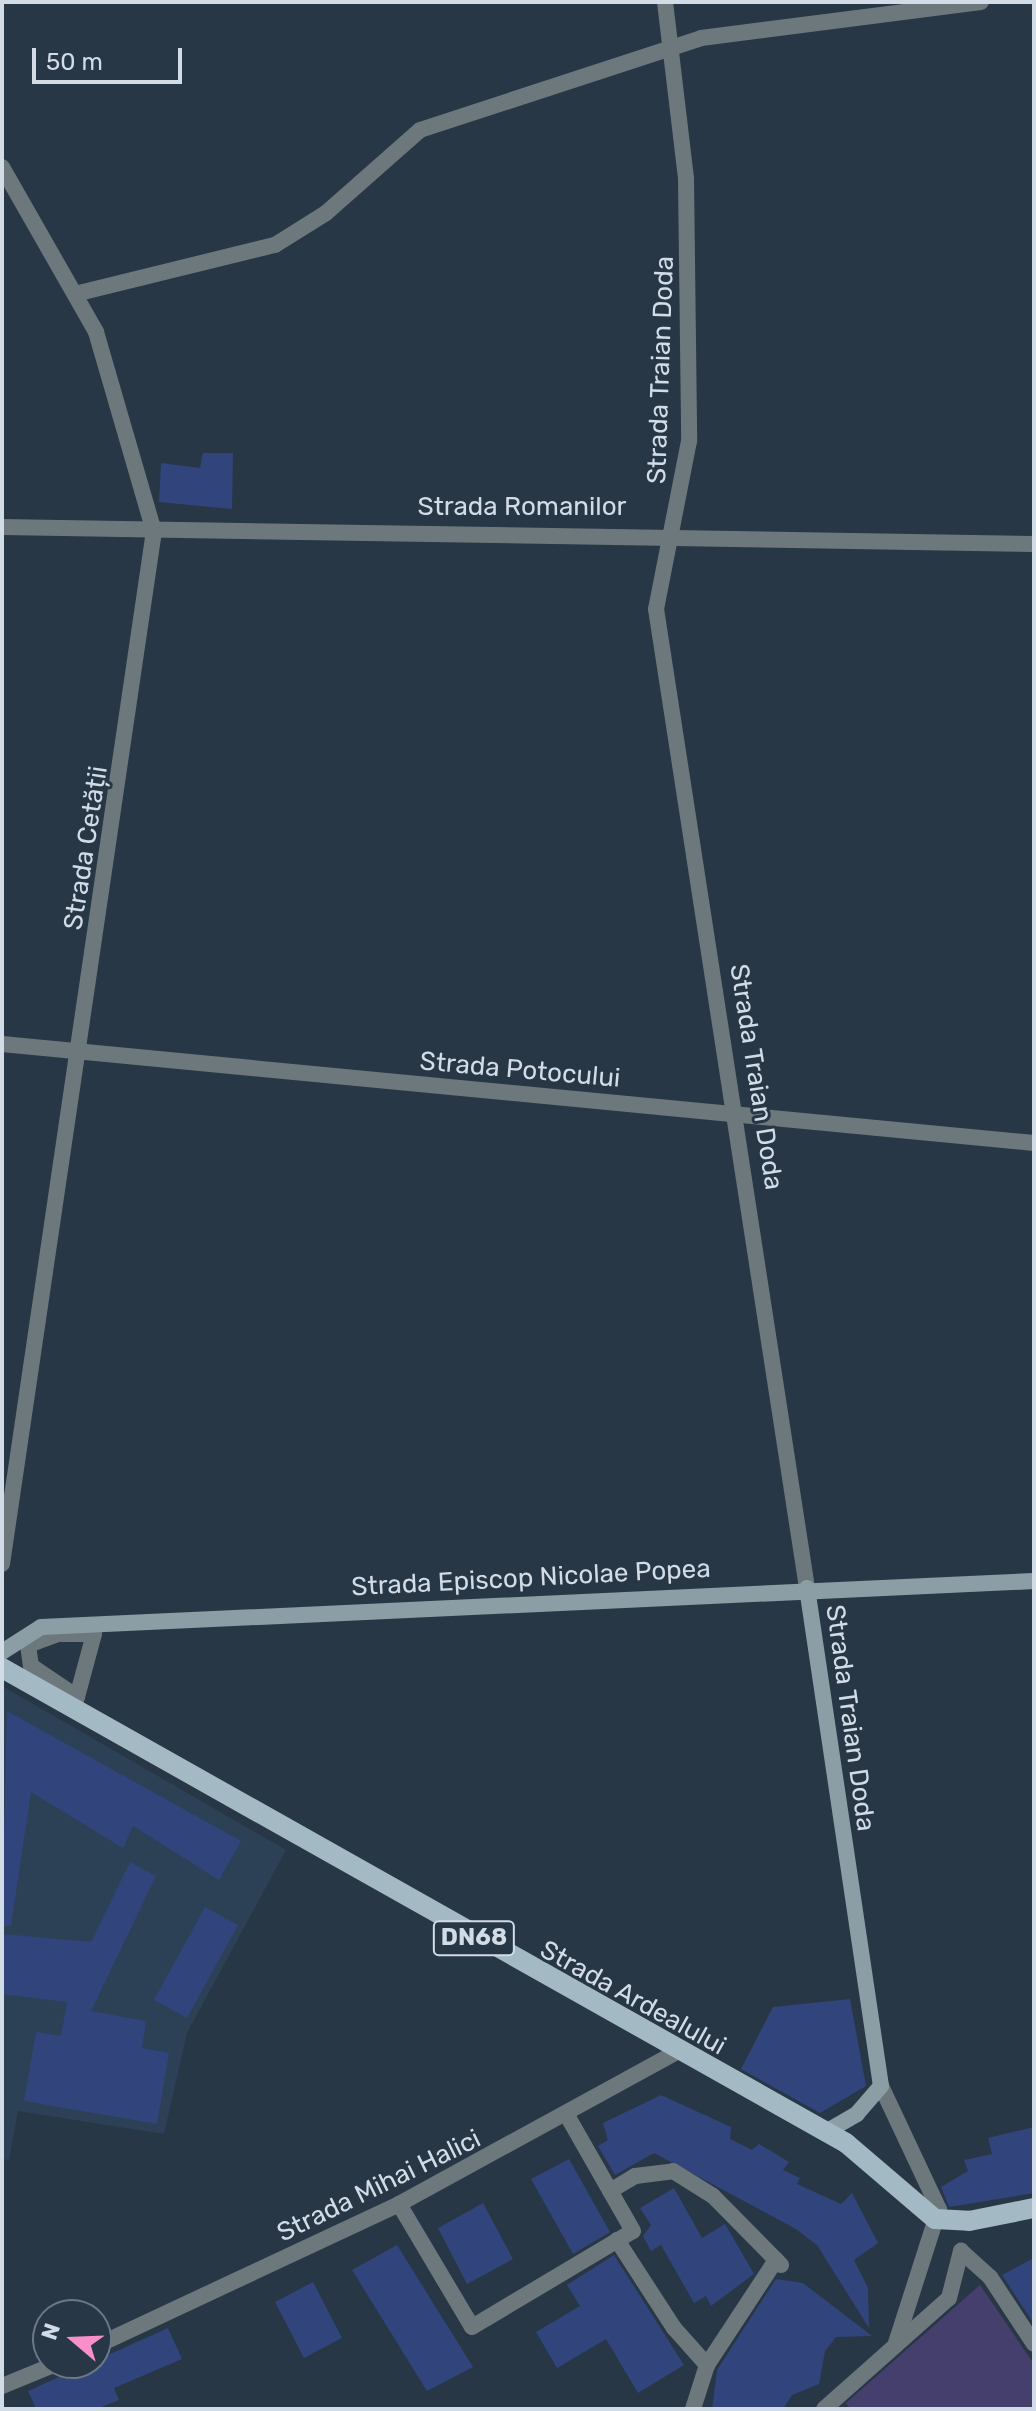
<!DOCTYPE html>
<html>
<head>
<meta charset="utf-8">
<style>
  body { margin:0 }
  #map { position:relative; width:1036px; height:2411px; overflow:hidden; background:#273746; font-family:Rubik,sans-serif }
  div>[style] { position:absolute }
  .built>* { inset:0; background:#2c4155 }
  .green>* { inset:0; background:#443f6c }
  .building>* { inset:0; background:#32447c }
  .pedestrian>* { height:16px; margin:-8px; padding:0 8px; transform-origin:8px; border-radius:8px; background:#6d787d }
  .minor>* { height:16px; margin:-8px; padding:0 8px; transform-origin:8px; border-radius:8px; background:#6d787d }
  .tertiary>* { height:16px; margin:-8px; padding:0 8px; transform-origin:8px; border-radius:8px; background:#6d787d }
  .secondary>* { height:16px; margin:-8px; padding:0 8px; transform-origin:8px; border-radius:8px; background:#8b9da5 }
  .primary>* { height:20px; margin:-10px; padding:0 10px; transform-origin:10px; border-radius:10px; background:#a3b9c4 }
  span { translate:-50% -50%; white-space:nowrap; text-align:center; line-height:1.15; -webkit-text-stroke:6px #273746; paint-order:stroke }
  .shield-label span { padding:2px 6px; background:#273746; border:2px solid; border-radius:6px; -webkit-text-stroke-width:0 }
  .shield-label { font-size:24px; color:#d2dce6; font-weight:700 }
  .street-label { font-size:26px; color:#d2dce6 }
  .frame { position:absolute; inset:0; border:4px solid #d2dce6; pointer-events:none }
  .north { position:absolute; left:32px; top:2299px; width:80px; height:80px; box-sizing:border-box; background:#273746; border:2px solid #6b7986; border-radius:50%; rotate:289deg; font-size:22px; font-weight:700; line-height:32px; text-align:center; color:#d2dce6 }
  .north::after { content:''; display:block; margin:auto; width:28px; height:36px; background:#f98fca; clip-path:polygon(50% 0,100% 100%,50% 72%,0 100%) }
  .scale { position:absolute; left:32px; top:48px; width:150px; height:36px; box-sizing:border-box; border:4px solid #d2dce6; border-top:0; padding-left:10px; font-size:24px; line-height:28px; white-space:nowrap; color:#d2dce6; -webkit-text-stroke:6px #273746; paint-order:stroke }
</style>
</head>
<body>
<div id="map">
  <div class="built">
    <i style="clip-path:polygon(2px 1686px,286px 1850px,187px 2033px,164px 2134px,18px 2111px,9px 2160px,2px 2159px)"></i>
  </div>
  <div class="green">
    <i style="clip-path:polygon(980px 2285px,1034px 2364px,1034px 2409px,850px 2409px,846px 2403px)"></i>
  </div>
  <div class="building">
    <i style="clip-path:polygon(203px 453px,233px 453px,232px 509px,159px 502px,161px 463px,200px 468px)"></i>
    <i style="clip-path:polygon(7px 1711px,241px 1841px,219px 1880px,133px 1826px,123px 1848px,31px 1792px,11px 1926px,2px 1926px)"></i>
    <i style="clip-path:polygon(130px 1862px,156px 1876px,91px 2011px,146px 2021px,142px 2048px,169px 2053px,157px 2124px,24px 2101px,36px 2032px,61px 2036px,67px 2002px,2px 1994px,2px 1934px,91px 1942px)"></i>
    <i style="clip-path:polygon(205px 1907px,238px 1925px,187px 2018px,154px 2000px)"></i>
    <i style="clip-path:polygon(850px 1999px,866px 2086px,820px 2113px,741px 2069px,773px 2007px)"></i>
    <i style="clip-path:polygon(661px 2095px,731px 2127px,730px 2139px,752px 2150px,759px 2144px,789px 2162px,783px 2170px,800px 2178px,797px 2184px,841px 2204px,852px 2193px,878px 2243px,854px 2260px,868px 2288px,869px 2328px,817px 2245px,796px 2229px,654px 2153px,615px 2175px,598px 2146px,608px 2140px,603px 2123px)"></i>
    <i style="clip-path:polygon(1034px 2127px,1034px 2193px,949px 2207px,941px 2187px,968px 2171px,964px 2160px,992px 2154px,988px 2138px)"></i>
    <i style="clip-path:polygon(569px 2159px,610px 2232px,573px 2254px,531px 2179px)"></i>
    <i style="clip-path:polygon(674px 2188px,702px 2238px,725px 2224px,754px 2274px,711px 2306px,706px 2296px,694px 2303px,661px 2245px,651px 2251px,643px 2236px,651px 2225px,640px 2208px)"></i>
    <i style="clip-path:polygon(483px 2203px,513px 2259px,467px 2284px,438px 2228px)"></i>
    <i style="clip-path:polygon(397px 2245px,473px 2367px,427px 2391px,352px 2270px)"></i>
    <i style="clip-path:polygon(614px 2255px,684px 2365px,638px 2393px,606px 2339px,557px 2368px,536px 2332px,580px 2306px,567px 2285px)"></i>
    <i style="clip-path:polygon(1034px 2258px,1034px 2324px,1002px 2275px)"></i>
    <i style="clip-path:polygon(776px 2279px,803px 2283px,872px 2336px,836px 2337px,825px 2351px,819px 2384px,792px 2395px,783px 2409px,712px 2409px,717px 2370px)"></i>
    <i style="clip-path:polygon(313px 2282px,342px 2338px,304px 2358px,275px 2302px)"></i>
    <i style="clip-path:polygon(168px 2328px,182px 2359px,114px 2388px,119px 2400px,96px 2409px,36px 2409px,28px 2391px)"></i>
  </div>
  <div class="pedestrian">
    <i style="left:73px;top:1708px;width:12px;rotate:-70deg"></i>
    <i style="left:77px;top:1697px;width:65px;rotate:-74.9deg"></i>
    <i style="left:94px;top:1634px;width:36px;rotate:180deg"></i>
    <i style="left:58px;top:1634px;width:32px;rotate:160deg"></i>
    <i style="left:28px;top:1645px;width:21px;rotate:82deg"></i>
    <i style="left:31px;top:1666px;width:55px;rotate:34deg"></i>
    <i style="left:881px;top:2086px;width:136px;rotate:64.8deg"></i>
    <i style="left:939px;top:2209px;width:141px;rotate:107.8deg"></i>
    <i style="left:674px;top:2328px;width:50px;rotate:48.3deg"></i>
    <i style="left:707px;top:2365px;width:46px;rotate:107.7deg"></i>
    <i style="left:707px;top:2365px;width:126px;rotate:-56.7deg"></i>
    <i style="left:824px;top:2409px;width:167px;rotate:-41.6deg"></i>
    <i style="left:949px;top:2298px;width:49px;rotate:-75.7deg"></i>
    <i style="left:961px;top:2251px;width:39px;rotate:42deg"></i>
    <i style="left:990px;top:2277px;width:80px;rotate:56.7deg"></i>
  </div>
  <div class="minor">
    <i style="left:2px;top:167px;width:190px;rotate:60.3deg"></i>
    <i style="left:96px;top:332px;width:207px;rotate:73.8deg"></i>
    <i style="left:154px;top:531px;width:1044px;rotate:98.37deg"></i>
    <i style="left:79px;top:293px;width:202px;rotate:-13.8deg"></i>
    <i style="left:275px;top:245px;width:60px;rotate:-32.1deg"></i>
    <i style="left:326px;top:213px;width:125px;rotate:-41.4deg"></i>
    <i style="left:420px;top:130px;width:296px;rotate:-18.1deg"></i>
    <i style="left:701px;top:38px;width:282px;rotate:-7.3deg"></i>
    <i style="left:2px;top:527px;width:1032px;rotate:0.94deg"></i>
    <i style="left:2px;top:1044px;width:1037px;rotate:5.48deg"></i>
    <i style="left:610px;top:2191px;width:29px;rotate:-31deg"></i>
    <i style="left:635px;top:2176px;width:38px;rotate:-7deg"></i>
    <i style="left:673px;top:2171px;width:47px;rotate:32deg"></i>
    <i style="left:713px;top:2196px;width:97px;rotate:45.4deg"></i>
    <i style="left:399px;top:2204px;width:143px;rotate:59.3deg"></i>
    <i style="left:472px;top:2327px;width:187px;rotate:-30.8deg"></i>
    <i style="left:633px;top:2231px;width:131px;rotate:-119.7deg"></i>
    <i style="left:617px;top:2240px;width:105px;rotate:57.1deg"></i>
    <i style="left:96px;top:2346px;width:335px;rotate:-25.1deg"></i>
    <i style="left:399px;top:2204px;width:315px;rotate:-28.7deg"></i>
    <i style="left:2px;top:2386px;width:61px;rotate:-22.3deg"></i>
  </div>
  <div class="tertiary">
    <i style="left:665px;top:2px;width:177px;rotate:83.2deg"></i>
    <i style="left:686px;top:178px;width:263px;rotate:89.3deg"></i>
    <i style="left:689px;top:441px;width:171px;rotate:101.1deg"></i>
    <i style="left:656px;top:609px;width:991px;rotate:81.23deg"></i>
  </div>
  <div class="secondary">
    <i style="left:807px;top:1588px;width:503px;rotate:81.55deg"></i>
    <i style="left:881px;top:2086px;width:37px;rotate:131deg"></i>
    <i style="left:857px;top:2114px;width:36px;rotate:150deg"></i>
    <i style="left:2px;top:1652px;width:46px;rotate:-32.7deg"></i>
    <i style="left:41px;top:1627px;width:994px;rotate:-2.65deg"></i>
  </div>
  <div class="primary">
    <i style="left:2px;top:1668px;width:968px;rotate:29.37deg"></i>
    <i style="left:846px;top:2143px;width:117px;rotate:40.5deg"></i>
    <i style="left:935px;top:2219px;width:34px;rotate:3deg"></i>
    <i style="left:969px;top:2221px;width:66px;rotate:-11.3deg"></i>
  </div>
  <div class="shield-label">
    <span style="left:474px;top:1938px">DN68</span>
  </div>
  <div class="street-label">
    <span style="left:661px;top:370px;rotate:-88deg">Strada Traian Doda</span>
    <span style="left:522px;top:507px">Strada Romanilor</span>
    <span style="left:86px;top:848px;rotate:-81deg">Strada Cetății</span>
    <span style="left:520px;top:1070px;rotate:5deg">Strada Potocului</span>
    <span style="left:756px;top:1077px;rotate:81deg">Strada Traian Doda</span>
    <span style="left:531px;top:1578px;rotate:-3deg">Strada Episcop Nicolae Popea</span>
    <span style="left:850px;top:1718px;rotate:82deg">Strada Traian Doda</span>
    <span style="left:633px;top:1998px;rotate:29deg">Strada Ardealului</span>
    <span style="left:379px;top:2186px;rotate:-26deg">Strada Mihai Halici</span>
  </div>
  <div class="frame"></div>
  <div class="north">N</div>
  <div class="scale">50 m</div>
</div>
</body>
</html>
